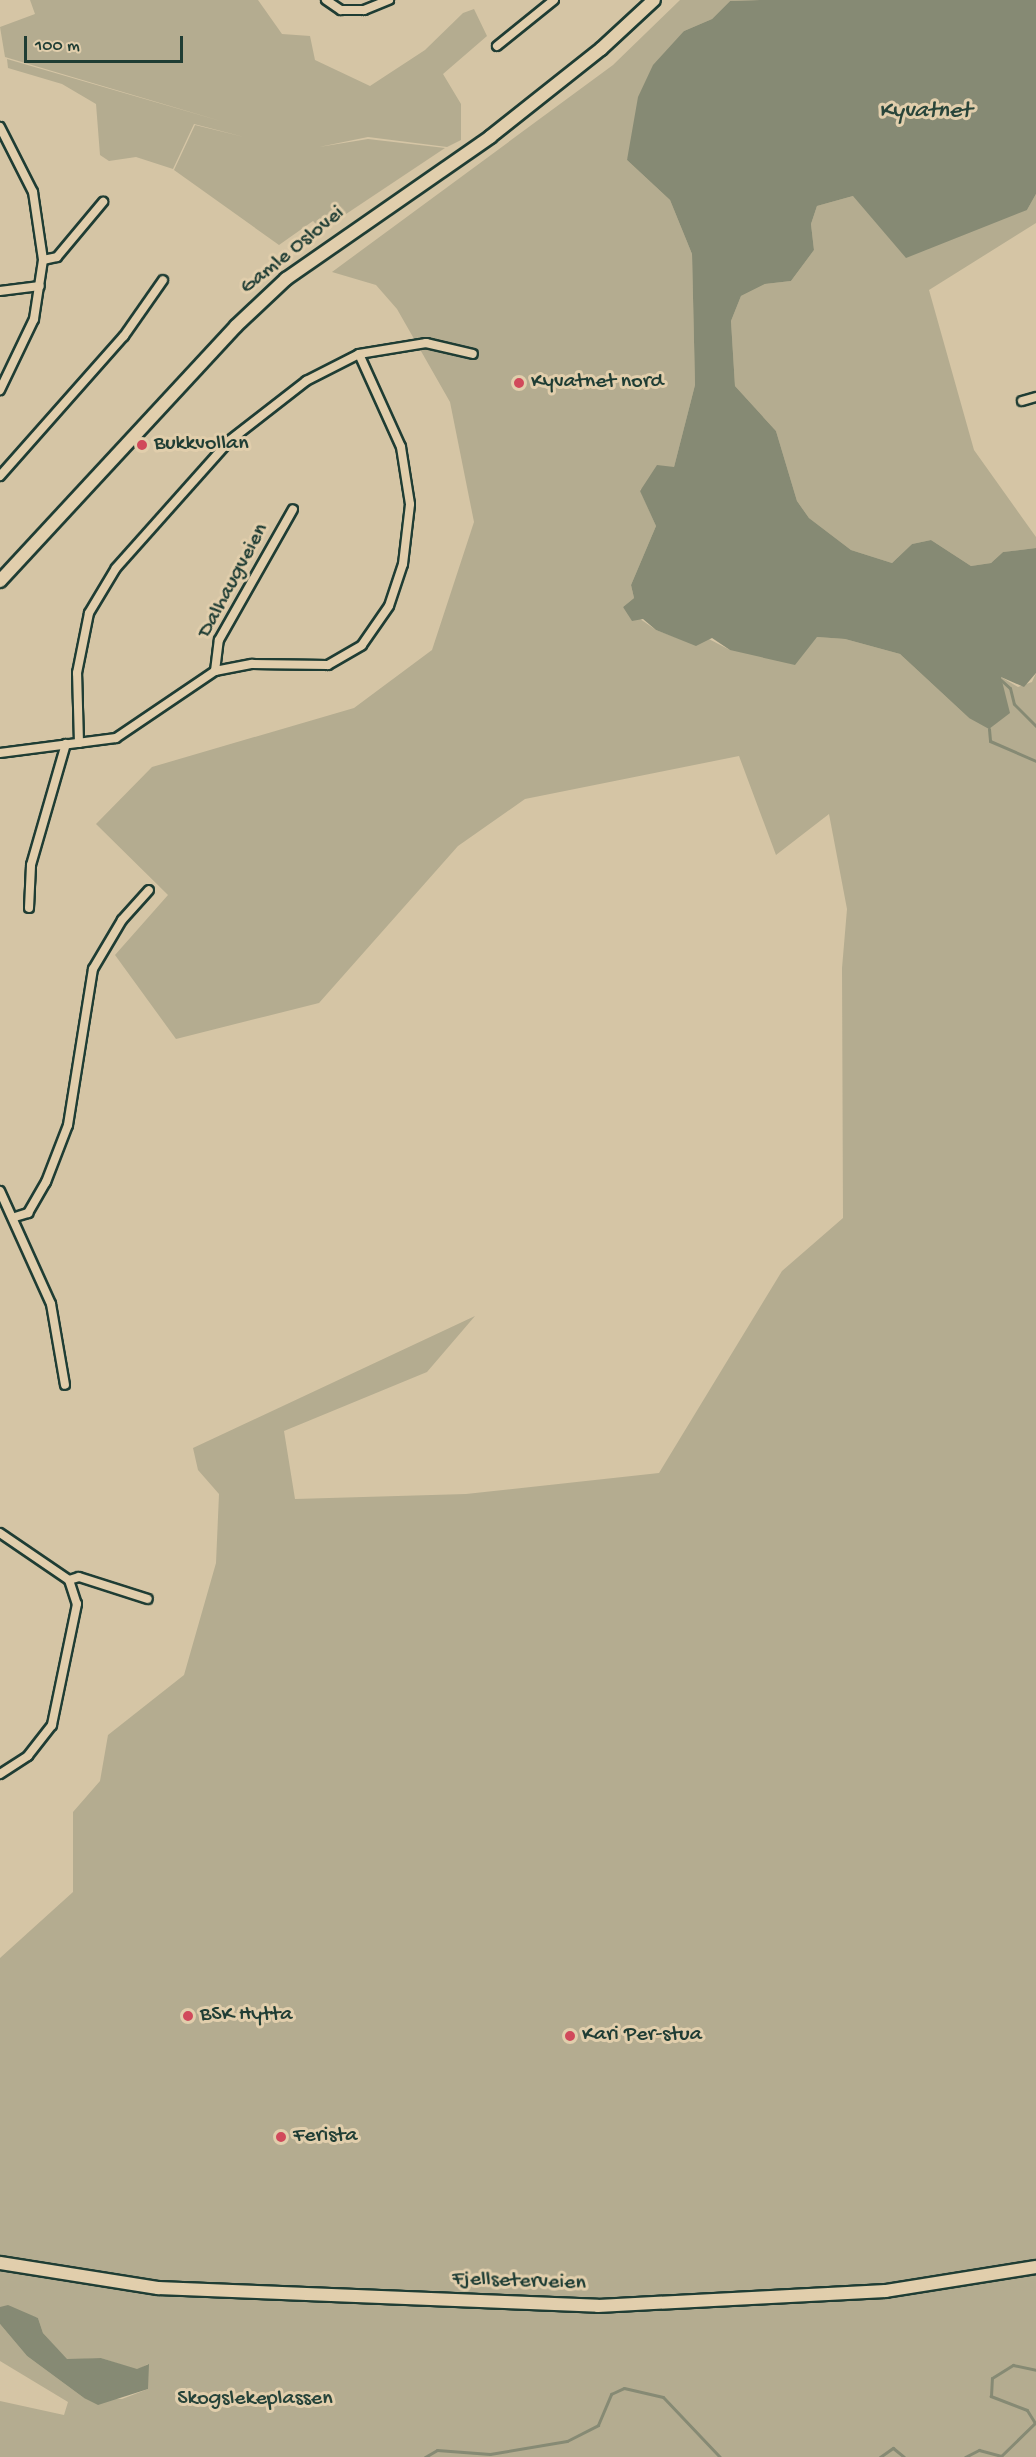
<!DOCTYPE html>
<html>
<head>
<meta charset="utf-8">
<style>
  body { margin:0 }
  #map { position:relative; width:1036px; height:2457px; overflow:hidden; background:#d5c5a5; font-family:"Gochi Hand",sans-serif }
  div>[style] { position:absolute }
  .green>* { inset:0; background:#b4ac90 }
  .water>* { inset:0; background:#868a74 }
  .stream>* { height:3px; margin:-1.5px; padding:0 1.5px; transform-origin:1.5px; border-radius:1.5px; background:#868a74 }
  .roads { filter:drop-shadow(2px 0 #1f3d34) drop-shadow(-2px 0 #1f3d34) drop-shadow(0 2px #1f3d34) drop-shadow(0 -2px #1f3d34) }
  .street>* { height:8px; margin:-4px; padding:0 4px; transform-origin:4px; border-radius:4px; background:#e1ceac }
  .secondary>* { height:12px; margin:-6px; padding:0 6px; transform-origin:6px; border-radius:6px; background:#e1ceac }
  .dots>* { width:16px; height:16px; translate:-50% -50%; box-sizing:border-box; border:3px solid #e1ceac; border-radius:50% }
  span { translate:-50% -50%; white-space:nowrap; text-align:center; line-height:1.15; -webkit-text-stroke:6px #e1ceac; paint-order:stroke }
  .street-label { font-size:22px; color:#1f3d34 }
  .poi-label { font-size:22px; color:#1f3d34 }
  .left { translate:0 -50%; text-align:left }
  .park-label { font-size:22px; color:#264339 }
  .water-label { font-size:24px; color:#29453a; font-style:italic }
  .scale { position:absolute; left:24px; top:36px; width:159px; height:27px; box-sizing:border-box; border:3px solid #1f3d34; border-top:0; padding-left:8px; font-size:18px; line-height:21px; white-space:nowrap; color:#1f3d34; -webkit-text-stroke:4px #e1ceac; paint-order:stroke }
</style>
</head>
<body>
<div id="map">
  <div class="green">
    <i style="clip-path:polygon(30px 0,258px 0,282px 34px,310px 36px,315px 60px,370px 86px,425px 50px,463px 13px,474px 9px,487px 36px,443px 74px,461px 104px,461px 140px,447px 147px,368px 137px,319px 147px,368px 139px,445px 148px,322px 230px,313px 221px,279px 245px,174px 170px,195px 125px,244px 137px,194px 124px,173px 169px,136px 157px,109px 161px,100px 155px,96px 104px,62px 84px,8px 68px,7px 59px,224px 122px,5px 57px,0 27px,35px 14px)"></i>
    <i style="clip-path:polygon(680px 0,760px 0,730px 1px,712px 19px,684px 31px,627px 160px,670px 200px,692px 254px,695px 385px,674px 467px,640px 490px,656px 526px,631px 585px,634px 598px,623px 607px,656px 630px,696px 645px,705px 637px,730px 650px,817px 637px,845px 639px,900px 654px,969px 718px,1001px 677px,1018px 687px,1032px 682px,1036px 673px,1036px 2457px,0 2457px,0 2401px,64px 2415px,68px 2402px,0 2361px,0 2324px,27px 2356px,84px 2398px,122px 2399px,148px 2389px,148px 2364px,137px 2370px,101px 2358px,67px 2360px,43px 2333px,38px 2318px,0 2307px,0 1958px,73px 1892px,73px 1812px,100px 1781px,108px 1735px,184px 1675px,216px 1563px,219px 1494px,198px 1470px,193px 1448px,475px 1316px,427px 1372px,284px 1431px,295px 1499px,466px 1494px,659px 1473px,782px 1271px,843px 1218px,842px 968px,847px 909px,829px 814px,776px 855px,739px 756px,525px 799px,458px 846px,319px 1003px,176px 1039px,115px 955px,168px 895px,96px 824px,152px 767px,354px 708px,432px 650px,474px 522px,450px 402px,397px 309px,376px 285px,332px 272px,613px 65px)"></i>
    <i style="clip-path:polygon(1036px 194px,1036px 223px,929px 290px,974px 450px,1036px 537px,1036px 548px,1003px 552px,991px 563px,971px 566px,931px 540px,912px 544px,892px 563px,851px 550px,809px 518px,797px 501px,776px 431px,735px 386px,731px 321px,741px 296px,765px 284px,791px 281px,814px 250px,811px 224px,817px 206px,853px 196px,1027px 210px)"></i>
  </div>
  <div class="water">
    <i style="clip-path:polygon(760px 0,1036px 0,1036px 194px,1027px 210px,906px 258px,853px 196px,817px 206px,811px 224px,814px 250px,791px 281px,765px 284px,741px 296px,731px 321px,735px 386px,776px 431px,797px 501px,809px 518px,851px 550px,892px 563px,912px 544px,931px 540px,971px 566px,991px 563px,1003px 552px,1036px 548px,1036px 673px,1024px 687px,1001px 677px,1010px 713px,989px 729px,969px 718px,900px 654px,845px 639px,817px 637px,795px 665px,730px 650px,712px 638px,696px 646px,656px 630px,643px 619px,632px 621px,623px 607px,634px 598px,631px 585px,656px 526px,640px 491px,657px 465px,674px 467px,695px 385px,692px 254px,670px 200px,627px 160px,638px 97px,653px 65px,684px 31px,712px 19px,730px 1px)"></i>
    <i style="clip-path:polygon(8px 2305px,38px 2318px,43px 2333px,67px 2359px,101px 2358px,137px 2369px,149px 2364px,148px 2389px,98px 2405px,84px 2398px,27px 2356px,0 2324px,0 2307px)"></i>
  </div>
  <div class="stream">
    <i style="left:1001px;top:680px;width:12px;rotate:42deg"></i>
    <i style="left:1010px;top:688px;width:16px;rotate:76deg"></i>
    <i style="left:1014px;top:704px;width:31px;rotate:45deg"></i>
    <i style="left:989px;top:729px;width:12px;rotate:85deg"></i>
    <i style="left:990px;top:741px;width:50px;rotate:23.5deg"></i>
    <i style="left:425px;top:2457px;width:14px;rotate:-30deg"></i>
    <i style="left:437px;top:2450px;width:53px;rotate:4.3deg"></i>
    <i style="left:490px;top:2454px;width:78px;rotate:-9.6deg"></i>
    <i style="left:567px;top:2441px;width:35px;rotate:-27deg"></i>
    <i style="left:598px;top:2425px;width:34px;rotate:-67deg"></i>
    <i style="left:611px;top:2394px;width:14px;rotate:-25deg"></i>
    <i style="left:624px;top:2388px;width:40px;rotate:13deg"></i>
    <i style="left:663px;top:2397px;width:83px;rotate:46.5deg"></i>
    <i style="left:880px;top:2457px;width:16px;rotate:-35deg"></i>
    <i style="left:893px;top:2448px;width:14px;rotate:39deg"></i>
    <i style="left:965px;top:2457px;width:16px;rotate:-27deg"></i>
    <i style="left:979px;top:2450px;width:23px;rotate:15deg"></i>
    <i style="left:1000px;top:2457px;width:49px;rotate:-44.2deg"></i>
    <i style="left:1035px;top:2423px;width:15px;rotate:-122deg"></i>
    <i style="left:1027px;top:2410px;width:39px;rotate:-159deg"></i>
    <i style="left:991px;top:2396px;width:18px;rotate:-87deg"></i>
    <i style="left:992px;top:2378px;width:25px;rotate:-32deg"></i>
    <i style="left:1013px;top:2365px;width:24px;rotate:12deg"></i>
  </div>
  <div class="roads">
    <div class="street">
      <i style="left:326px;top:0;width:18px;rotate:34deg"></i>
      <i style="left:341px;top:10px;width:23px"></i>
      <i style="left:364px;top:10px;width:27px;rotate:-22deg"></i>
      <i style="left:497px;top:46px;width:73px;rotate:-38.9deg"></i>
      <i style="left:0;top:127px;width:73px;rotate:63.1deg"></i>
      <i style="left:33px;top:192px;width:69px;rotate:81.6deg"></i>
      <i style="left:43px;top:260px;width:60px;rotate:98.7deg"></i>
      <i style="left:34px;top:319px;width:79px;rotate:115.6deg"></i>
      <i style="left:43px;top:260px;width:14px;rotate:-12deg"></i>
      <i style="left:57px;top:257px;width:72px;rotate:-50.1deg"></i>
      <i style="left:0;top:291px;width:40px;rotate:-7.1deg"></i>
      <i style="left:1022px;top:401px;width:15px;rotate:-16deg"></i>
      <i style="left:0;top:476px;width:187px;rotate:-48.5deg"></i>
      <i style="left:124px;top:336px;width:68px;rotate:-55.1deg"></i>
      <i style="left:215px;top:671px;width:31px;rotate:-83deg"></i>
      <i style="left:219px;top:640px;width:150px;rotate:-60.5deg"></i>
      <i style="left:79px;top:743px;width:70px;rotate:-91.6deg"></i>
      <i style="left:77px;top:673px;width:61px;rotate:-78.7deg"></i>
      <i style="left:89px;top:613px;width:52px;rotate:-59deg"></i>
      <i style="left:116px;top:568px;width:170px;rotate:-48.3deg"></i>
      <i style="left:229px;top:441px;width:98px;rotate:-37.9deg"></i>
      <i style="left:306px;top:381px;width:59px;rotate:-27deg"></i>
      <i style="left:359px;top:354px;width:68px;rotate:-9.3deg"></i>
      <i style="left:426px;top:343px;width:48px;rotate:13.2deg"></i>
      <i style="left:0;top:753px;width:117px;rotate:-7.4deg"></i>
      <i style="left:116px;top:738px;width:120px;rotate:-34.1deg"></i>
      <i style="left:215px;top:671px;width:38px;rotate:-11deg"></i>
      <i style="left:252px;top:664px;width:76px;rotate:0.8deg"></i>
      <i style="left:328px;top:665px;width:39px;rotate:-30deg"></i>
      <i style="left:362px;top:645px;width:47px;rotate:-55.3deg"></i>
      <i style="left:389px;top:606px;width:44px;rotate:-71.6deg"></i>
      <i style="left:403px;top:564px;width:60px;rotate:-83.3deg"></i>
      <i style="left:410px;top:504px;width:58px;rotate:-99deg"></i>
      <i style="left:401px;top:447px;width:102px;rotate:-114.3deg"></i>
      <i style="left:29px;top:908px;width:43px;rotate:-87.3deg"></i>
      <i style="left:31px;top:865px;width:126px;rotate:-73.9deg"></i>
      <i style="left:0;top:1191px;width:124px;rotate:65.7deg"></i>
      <i style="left:51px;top:1304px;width:82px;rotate:80.2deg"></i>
      <i style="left:15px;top:1217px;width:14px;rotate:-17deg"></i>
      <i style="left:28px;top:1213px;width:36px;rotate:-60deg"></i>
      <i style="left:46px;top:1182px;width:61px;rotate:-68.9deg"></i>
      <i style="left:68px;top:1125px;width:158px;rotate:-80.9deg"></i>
      <i style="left:93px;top:969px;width:57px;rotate:-59.4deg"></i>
      <i style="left:122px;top:920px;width:40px;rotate:-48deg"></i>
      <i style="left:0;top:1533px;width:83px;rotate:34.3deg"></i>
      <i style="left:69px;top:1580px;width:25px;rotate:72deg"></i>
      <i style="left:77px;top:1604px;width:124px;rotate:101.7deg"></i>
      <i style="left:52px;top:1725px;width:39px;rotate:128deg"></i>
      <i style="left:28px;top:1756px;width:33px;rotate:147deg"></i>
      <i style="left:69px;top:1580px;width:10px;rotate:-17deg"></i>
      <i style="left:79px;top:1577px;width:72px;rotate:17.7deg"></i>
    </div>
    <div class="secondary">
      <i style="left:0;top:581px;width:347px;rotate:-47.2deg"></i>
      <i style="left:236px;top:326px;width:69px;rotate:-43.2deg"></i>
      <i style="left:286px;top:279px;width:249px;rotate:-34.8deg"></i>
      <i style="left:490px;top:137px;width:142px;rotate:-38.4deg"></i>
      <i style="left:601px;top:49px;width:72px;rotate:-42.8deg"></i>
      <i style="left:0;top:2263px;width:160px;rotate:9deg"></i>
      <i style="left:158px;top:2288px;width:440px;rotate:2.3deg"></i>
      <i style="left:598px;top:2306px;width:288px;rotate:-3deg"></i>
      <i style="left:886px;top:2291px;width:152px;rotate:-9.1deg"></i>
    </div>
  </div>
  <div class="dots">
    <i style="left:519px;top:383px;background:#d1495b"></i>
    <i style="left:142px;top:445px;background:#d1495b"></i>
    <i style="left:188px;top:2016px;background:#d1495b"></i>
    <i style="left:570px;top:2036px;background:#d1495b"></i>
    <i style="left:281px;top:2137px;background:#d1495b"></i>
  </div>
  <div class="street-label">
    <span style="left:293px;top:251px;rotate:-39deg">Gamle Oslovei</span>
    <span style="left:234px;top:581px;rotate:-62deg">Dalhaugveien</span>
    <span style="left:519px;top:2282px;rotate:2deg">Fjellseterveien</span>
  </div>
  <div class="poi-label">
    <span class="left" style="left:531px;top:383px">Kyvatnet nord</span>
    <span class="left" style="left:154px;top:445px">Bukkvollan</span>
    <span class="left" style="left:200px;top:2016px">BSK Hytta</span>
    <span class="left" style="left:582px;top:2036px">Kari Per-stua</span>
    <span class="left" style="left:293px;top:2137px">Ferista</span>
  </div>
  <div class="park-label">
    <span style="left:255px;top:2400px">Skogslekeplassen</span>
  </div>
  <div class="water-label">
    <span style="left:925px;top:112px">Kyvatnet</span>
  </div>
  <div class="scale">100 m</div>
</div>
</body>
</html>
